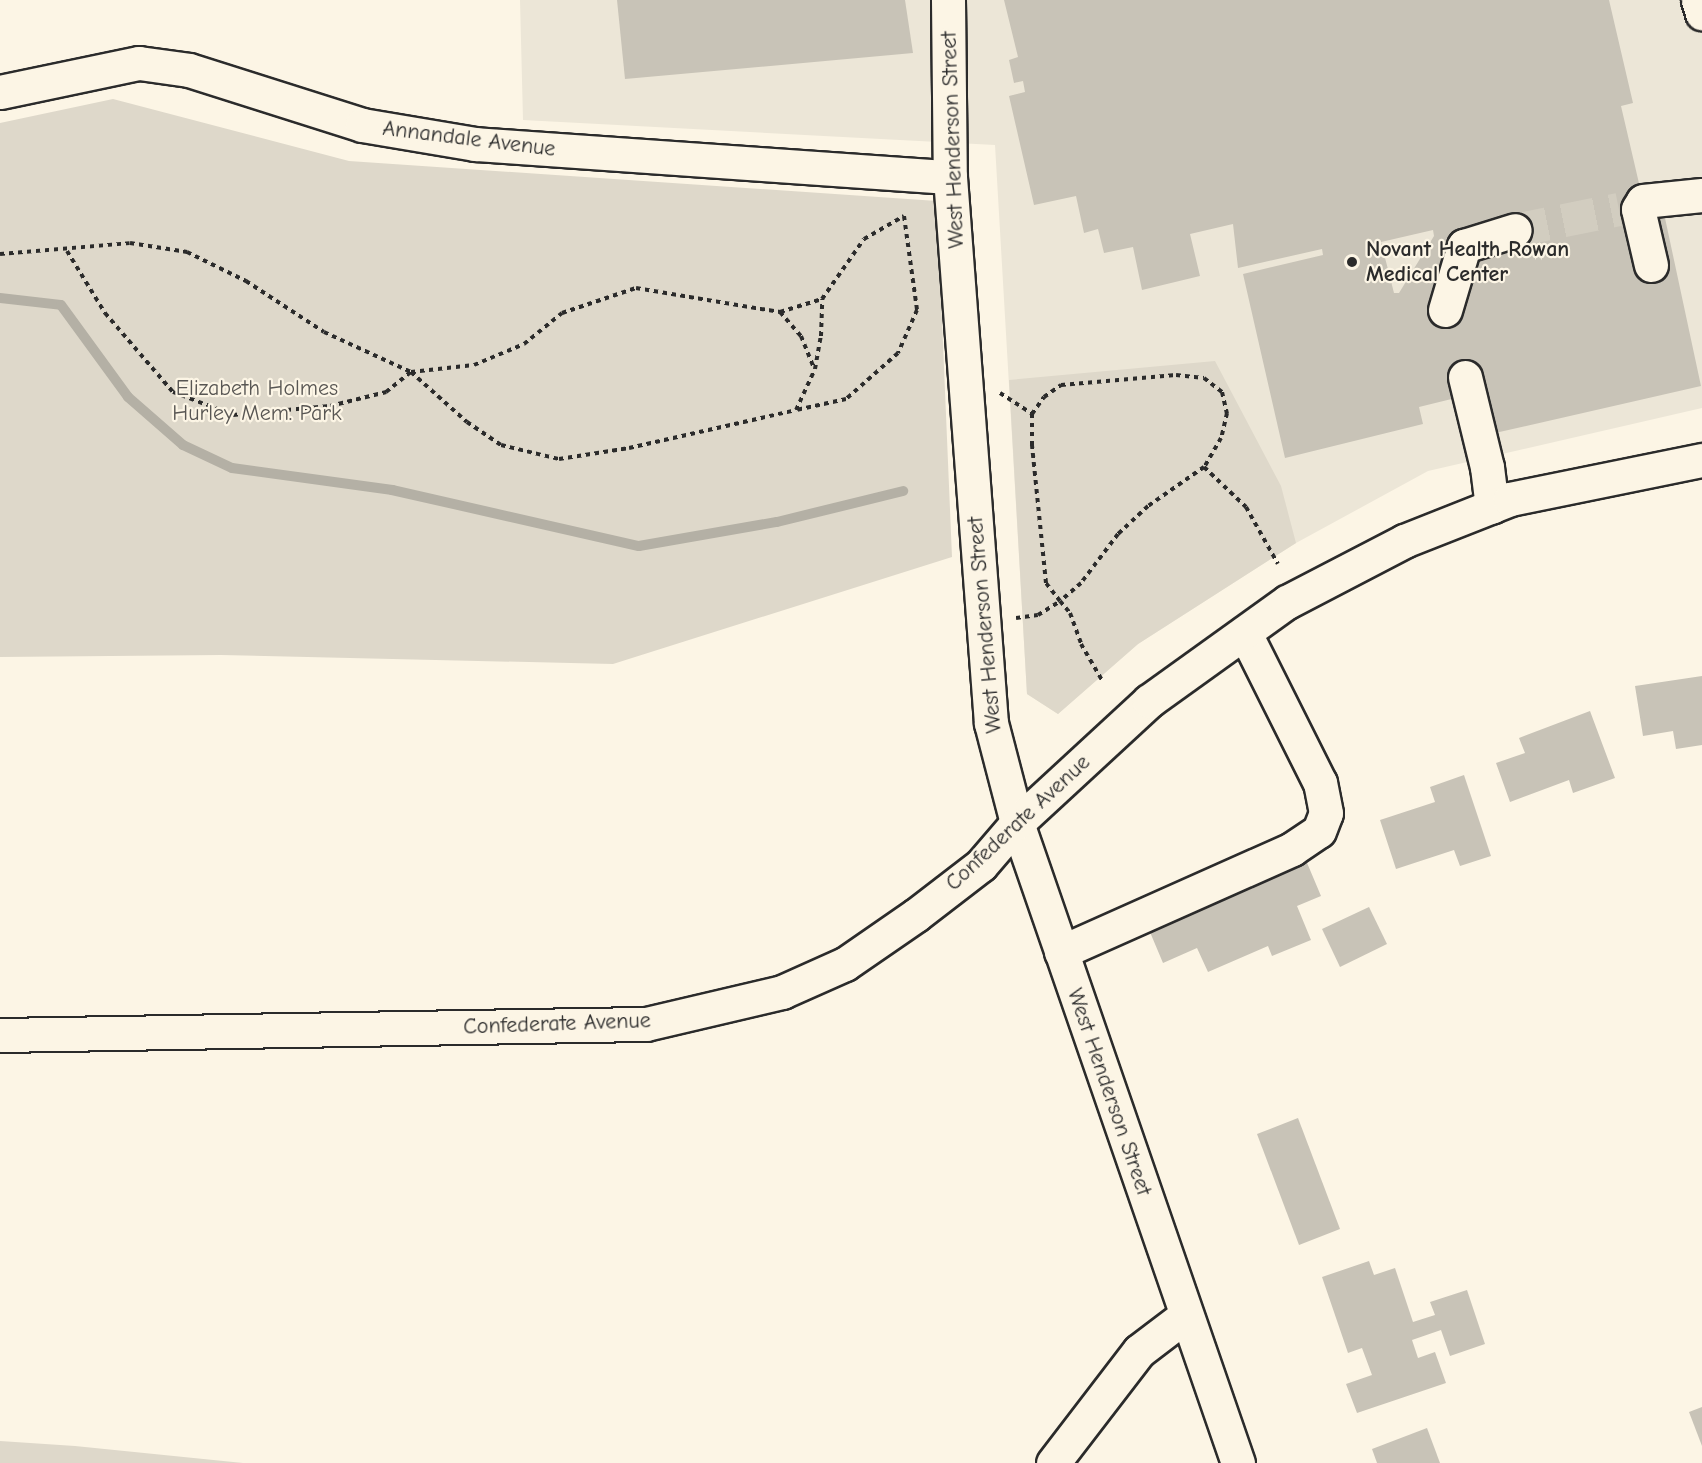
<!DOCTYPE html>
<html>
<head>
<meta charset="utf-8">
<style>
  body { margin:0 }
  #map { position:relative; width:1702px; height:1463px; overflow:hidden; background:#fcf5e5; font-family:"Comic Neue",sans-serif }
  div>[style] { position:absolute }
  .built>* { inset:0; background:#ece6d7 }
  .green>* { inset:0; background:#ded8ca }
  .stream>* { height:10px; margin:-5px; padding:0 5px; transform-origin:5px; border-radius:5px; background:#b4b0a5 }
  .building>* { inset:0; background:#c8c3b7 }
  .minor-tunnel>* { height:33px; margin-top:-16.5px; transform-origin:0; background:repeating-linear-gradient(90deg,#d2cdc0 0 33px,transparent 0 49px) }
  .path>* { height:4px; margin-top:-2px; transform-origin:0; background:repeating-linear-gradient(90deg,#2b2b2b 0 4.5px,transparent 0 9px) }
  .roads { filter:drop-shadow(2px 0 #2b2b2b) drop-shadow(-2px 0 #2b2b2b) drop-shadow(0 2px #2b2b2b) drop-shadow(0 -2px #2b2b2b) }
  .minor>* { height:33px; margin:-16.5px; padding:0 16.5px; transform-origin:16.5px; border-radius:16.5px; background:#fcf5e5 }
  .dots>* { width:16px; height:16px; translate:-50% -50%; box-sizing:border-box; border:3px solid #fcf5e5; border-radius:50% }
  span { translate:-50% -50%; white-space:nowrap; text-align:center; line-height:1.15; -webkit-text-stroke:4.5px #fcf5e5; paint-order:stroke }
  .street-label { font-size:22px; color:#2b2b2b }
  .poi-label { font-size:22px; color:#2b2b2b; font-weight:700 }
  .left { translate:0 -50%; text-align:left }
  .park-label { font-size:22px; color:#585653 }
</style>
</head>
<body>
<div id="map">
  <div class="built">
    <i style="clip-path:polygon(520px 0,1702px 0,1702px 408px,1428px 471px,1296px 543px,1138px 644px,1058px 714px,1027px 694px,995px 145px,523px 120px)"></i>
  </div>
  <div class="green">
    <i style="clip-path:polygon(113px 99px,349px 161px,937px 201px,952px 557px,613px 664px,221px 655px,0 657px,0 123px)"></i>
    <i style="clip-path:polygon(1215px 361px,1281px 486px,1296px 543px,1138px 644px,1058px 714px,1027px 694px,1009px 380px)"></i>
    <i style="clip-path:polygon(0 1441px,75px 1446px,243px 1463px,0 1463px)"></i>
  </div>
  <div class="stream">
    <i style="left:0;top:298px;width:61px;rotate:6.5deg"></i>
    <i style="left:61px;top:305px;width:114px;rotate:53.9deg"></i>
    <i style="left:128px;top:397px;width:73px;rotate:41.1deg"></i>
    <i style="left:183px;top:445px;width:54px;rotate:25.1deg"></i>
    <i style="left:232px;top:468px;width:162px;rotate:7.8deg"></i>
    <i style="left:392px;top:490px;width:253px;rotate:12.8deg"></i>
    <i style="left:639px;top:546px;width:140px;rotate:-9.9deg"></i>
    <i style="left:777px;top:522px;width:130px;rotate:-13.8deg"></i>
  </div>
  <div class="building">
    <i style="clip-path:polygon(617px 0,905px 0,913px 53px,625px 79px)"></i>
    <i style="clip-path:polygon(evenodd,1004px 0,1609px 0,1633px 103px,1621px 106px,1648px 222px,1665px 218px,1701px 386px,1495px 433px,1484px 391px,1419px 407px,1423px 424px,1285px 458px,1243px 274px,1323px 255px,1322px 249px,1238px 268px,1233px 224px,1190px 234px,1200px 276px,1142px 290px,1133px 247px,1104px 253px,1098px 229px,1084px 233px,1076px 196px,1034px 205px,1009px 96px,1025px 92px,1023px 81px,1014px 83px,1009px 60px,1018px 57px,1004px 0,1433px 230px,1434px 236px,1399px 293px,1394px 293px,1381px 242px,1433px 230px)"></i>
    <i style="clip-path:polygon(1702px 676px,1702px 745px,1676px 749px,1673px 731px,1643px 736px,1635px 686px)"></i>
    <i style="clip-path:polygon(1590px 711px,1615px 778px,1573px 793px,1569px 780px,1510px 802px,1496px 763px,1525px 753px,1519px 738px)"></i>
    <i style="clip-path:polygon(1464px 775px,1491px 856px,1460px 866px,1454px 850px,1396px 869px,1380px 820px,1435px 802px,1430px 787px)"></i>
    <i style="clip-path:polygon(1305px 858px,1321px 896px,1297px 906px,1311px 940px,1272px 956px,1268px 946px,1208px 972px,1197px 948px,1163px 963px,1147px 925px)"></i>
    <i style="clip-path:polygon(1369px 907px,1387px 944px,1340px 967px,1322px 929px)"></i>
    <i style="clip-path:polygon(1298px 1118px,1340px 1229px,1299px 1245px,1257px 1134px)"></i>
    <i style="clip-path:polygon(1369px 1261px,1374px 1275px,1395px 1268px,1413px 1322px,1435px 1315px,1430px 1302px,1467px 1290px,1485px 1344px,1450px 1356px,1441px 1330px,1412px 1340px,1418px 1358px,1435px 1352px,1446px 1383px,1357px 1413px,1346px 1384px,1372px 1375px,1362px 1348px,1348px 1353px,1322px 1277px)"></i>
    <i style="clip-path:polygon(1702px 1407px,1702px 1446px,1689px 1412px)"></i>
    <i style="clip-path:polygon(1427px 1428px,1440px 1463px,1377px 1463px,1372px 1449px)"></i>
  </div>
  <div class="minor-tunnel">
    <i style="left:1515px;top:230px;width:106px;rotate:-11.4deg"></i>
  </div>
  <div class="path">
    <i style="left:67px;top:251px;width:73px;rotate:58.5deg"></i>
    <i style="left:105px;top:313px;width:104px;rotate:49.3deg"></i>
    <i style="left:173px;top:392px;width:64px;rotate:21deg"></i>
    <i style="left:233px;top:415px;width:97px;rotate:-5.3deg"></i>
    <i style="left:330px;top:406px;width:58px;rotate:-14deg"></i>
    <i style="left:386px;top:392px;width:32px;rotate:-39deg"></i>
    <i style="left:411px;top:372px;width:75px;rotate:41.8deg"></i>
    <i style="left:467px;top:422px;width:41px;rotate:34.1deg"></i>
    <i style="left:501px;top:445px;width:60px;rotate:13.6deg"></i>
    <i style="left:559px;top:459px;width:71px;rotate:-8.9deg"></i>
    <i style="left:629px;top:448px;width:171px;rotate:-12.8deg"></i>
    <i style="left:796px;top:410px;width:45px;rotate:-65.1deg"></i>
    <i style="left:815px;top:369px;width:34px;rotate:-80deg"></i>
    <i style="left:821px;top:336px;width:37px;rotate:-88deg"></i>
    <i style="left:0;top:254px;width:130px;rotate:-4.8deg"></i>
    <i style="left:130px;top:243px;width:58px;rotate:9deg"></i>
    <i style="left:187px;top:252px;width:66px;rotate:26.2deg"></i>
    <i style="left:246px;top:281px;width:93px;rotate:33.2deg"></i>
    <i style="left:324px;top:332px;width:96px;rotate:24.7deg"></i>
    <i style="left:411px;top:372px;width:63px;rotate:-6.3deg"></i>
    <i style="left:474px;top:365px;width:54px;rotate:-22.8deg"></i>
    <i style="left:524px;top:344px;width:49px;rotate:-39.2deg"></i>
    <i style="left:562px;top:313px;width:78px;rotate:-18.7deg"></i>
    <i style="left:636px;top:288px;width:146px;rotate:9.5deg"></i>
    <i style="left:780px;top:312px;width:44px;rotate:-17.2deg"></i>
    <i style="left:822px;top:299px;width:73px;rotate:-55deg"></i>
    <i style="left:864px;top:239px;width:46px;rotate:-29.9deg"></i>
    <i style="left:904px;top:216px;width:95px;rotate:82.1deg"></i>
    <i style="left:917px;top:310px;width:47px;rotate:113.8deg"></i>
    <i style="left:898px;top:353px;width:69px;rotate:138.5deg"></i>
    <i style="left:846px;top:399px;width:51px;rotate:167.6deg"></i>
    <i style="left:780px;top:312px;width:32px;rotate:49deg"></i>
    <i style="left:801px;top:336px;width:35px;rotate:68deg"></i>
    <i style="left:1176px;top:375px;width:28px;rotate:6deg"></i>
    <i style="left:1204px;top:378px;width:23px;rotate:38deg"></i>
    <i style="left:1222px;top:392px;width:22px;rotate:77deg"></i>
    <i style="left:1227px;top:413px;width:26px;rotate:103deg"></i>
    <i style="left:1221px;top:438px;width:34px;rotate:120deg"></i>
    <i style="left:1204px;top:467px;width:68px;rotate:145.1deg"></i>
    <i style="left:1148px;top:506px;width:41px;rotate:137deg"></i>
    <i style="left:1118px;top:534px;width:61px;rotate:127.1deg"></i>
    <i style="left:1081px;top:583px;width:28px;rotate:139deg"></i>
    <i style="left:1060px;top:601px;width:23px;rotate:-128deg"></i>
    <i style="left:1046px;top:583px;width:139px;rotate:-95.8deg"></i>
    <i style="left:1032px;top:445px;width:31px;rotate:-90deg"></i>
    <i style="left:1032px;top:414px;width:21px;rotate:-55deg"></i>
    <i style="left:1044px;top:397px;width:21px;rotate:-35deg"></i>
    <i style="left:1061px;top:385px;width:115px;rotate:-5deg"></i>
    <i style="left:1000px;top:393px;width:38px;rotate:33deg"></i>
    <i style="left:1204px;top:467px;width:58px;rotate:43.6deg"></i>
    <i style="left:1246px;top:507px;width:65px;rotate:60.7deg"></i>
    <i style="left:1016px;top:618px;width:22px;rotate:-8deg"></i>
    <i style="left:1038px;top:615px;width:26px;rotate:-32deg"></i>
    <i style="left:1060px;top:601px;width:16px;rotate:50deg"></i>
    <i style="left:1070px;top:613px;width:33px;rotate:70deg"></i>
    <i style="left:1081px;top:644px;width:44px;rotate:59.9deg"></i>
  </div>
  <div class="roads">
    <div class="minor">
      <i style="left:948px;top:0;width:177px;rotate:89.4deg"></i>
      <i style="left:950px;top:177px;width:548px;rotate:85.71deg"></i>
      <i style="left:991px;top:723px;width:103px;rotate:75.4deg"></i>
      <i style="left:1017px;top:823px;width:677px;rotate:70.95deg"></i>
      <i style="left:1698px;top:0;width:14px;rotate:73deg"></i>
      <i style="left:0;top:92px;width:142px;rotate:-11.8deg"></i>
      <i style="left:139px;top:63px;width:50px;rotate:8deg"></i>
      <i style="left:189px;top:70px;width:182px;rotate:17.6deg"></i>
      <i style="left:362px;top:125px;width:115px;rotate:9.5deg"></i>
      <i style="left:475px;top:144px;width:476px;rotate:4deg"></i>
      <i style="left:1651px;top:265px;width:57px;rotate:-103.1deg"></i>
      <i style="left:1638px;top:209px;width:9px;rotate:-58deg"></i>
      <i style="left:1643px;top:201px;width:59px;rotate:-5.8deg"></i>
      <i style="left:1445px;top:310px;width:67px;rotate:-73.5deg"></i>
      <i style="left:1464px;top:246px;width:53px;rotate:-17.4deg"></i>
      <i style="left:1465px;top:377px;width:93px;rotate:76.3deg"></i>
      <i style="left:1487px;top:467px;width:40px;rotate:82.9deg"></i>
      <i style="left:1061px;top:952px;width:253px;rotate:-24deg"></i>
      <i style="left:1292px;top:849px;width:32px;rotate:-34deg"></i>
      <i style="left:1319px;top:831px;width:19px;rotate:-69deg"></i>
      <i style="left:1326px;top:813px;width:31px;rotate:-101deg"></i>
      <i style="left:1320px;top:783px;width:168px;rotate:-116.6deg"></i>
      <i style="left:0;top:1035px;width:646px;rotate:-0.98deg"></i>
      <i style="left:646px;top:1024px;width:140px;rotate:-13.2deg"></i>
      <i style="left:782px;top:992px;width:69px;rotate:-24deg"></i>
      <i style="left:845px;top:964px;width:86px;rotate:-34.6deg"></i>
      <i style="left:916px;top:915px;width:82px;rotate:-37.6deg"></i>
      <i style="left:981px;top:865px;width:55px;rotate:-49.4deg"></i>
      <i style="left:1017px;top:823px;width:180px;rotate:-42.7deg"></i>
      <i style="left:1149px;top:701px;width:170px;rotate:-35.7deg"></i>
      <i style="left:1287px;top:602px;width:132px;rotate:-27.5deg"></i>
      <i style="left:1404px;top:541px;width:114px;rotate:-21.6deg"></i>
      <i style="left:1510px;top:499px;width:196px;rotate:-11.5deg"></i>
      <i style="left:1053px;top:1463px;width:141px;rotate:-52.5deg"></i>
      <i style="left:1139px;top:1351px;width:58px;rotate:-37.3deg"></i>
    </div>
  </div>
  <div class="dots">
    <i style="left:1352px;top:262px;background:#2b2b2b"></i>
  </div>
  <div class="street-label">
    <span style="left:469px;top:139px;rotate:7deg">Annandale Avenue</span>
    <span style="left:953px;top:140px;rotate:-92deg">West Henderson Street</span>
    <span style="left:985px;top:625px;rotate:-95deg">West Henderson Street</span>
    <span style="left:1018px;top:823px;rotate:-43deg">Confederate Avenue</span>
    <span style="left:557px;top:1024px;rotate:-2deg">Confederate Avenue</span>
    <span style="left:1109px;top:1092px;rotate:71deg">West Henderson Street</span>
  </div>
  <div class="poi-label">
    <span class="left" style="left:1366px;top:262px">Novant Health Rowan<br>Medical Center</span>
  </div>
  <div class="park-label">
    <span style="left:257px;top:401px">Elizabeth Holmes<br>Hurley Mem. Park</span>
  </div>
</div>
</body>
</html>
